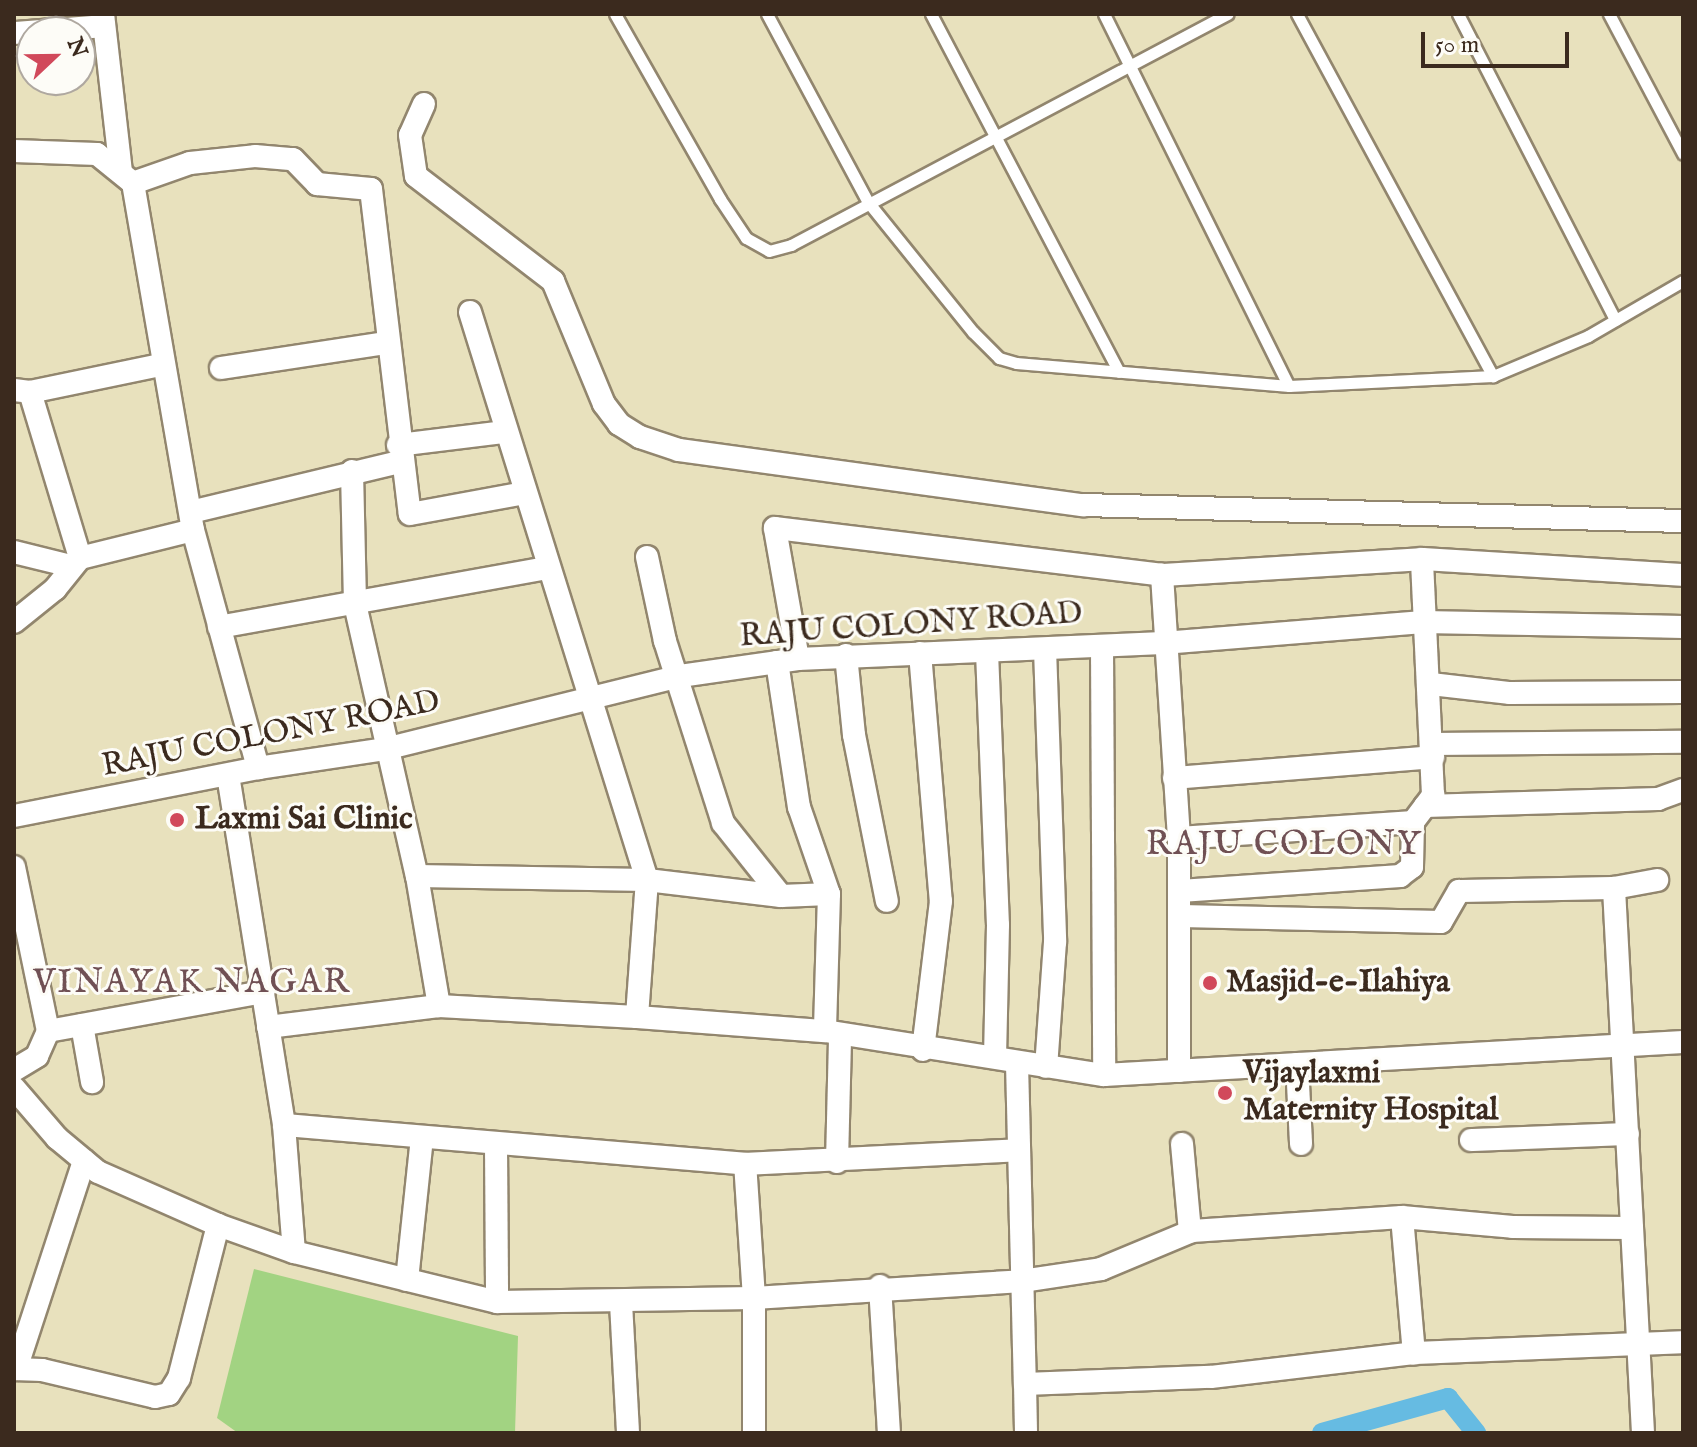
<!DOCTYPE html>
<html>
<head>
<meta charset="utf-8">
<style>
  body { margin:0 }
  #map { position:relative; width:1697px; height:1447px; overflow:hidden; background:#e8e1bd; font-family:"IM FELL English",serif }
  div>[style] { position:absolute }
  .green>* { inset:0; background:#a2d382 }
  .canal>* { height:20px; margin:-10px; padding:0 10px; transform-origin:10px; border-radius:10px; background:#66bbe2 }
  .roads { filter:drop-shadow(2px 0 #92866e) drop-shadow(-2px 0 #92866e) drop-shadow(0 2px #92866e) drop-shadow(0 -2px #92866e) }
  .service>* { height:11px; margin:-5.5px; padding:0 5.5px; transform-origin:5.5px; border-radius:5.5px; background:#fff }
  .minor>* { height:22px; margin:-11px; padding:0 11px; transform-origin:11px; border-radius:11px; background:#fff }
  .dots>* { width:22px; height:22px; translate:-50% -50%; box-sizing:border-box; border:4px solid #fdfcf7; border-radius:50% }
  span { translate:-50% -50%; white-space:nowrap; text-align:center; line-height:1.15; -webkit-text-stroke:6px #fdfcf7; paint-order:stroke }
  .street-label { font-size:32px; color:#3b2a1e }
  .poi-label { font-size:32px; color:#3b2a1e; font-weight:700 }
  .left { translate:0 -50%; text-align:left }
  .neighbourhood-label { font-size:34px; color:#705054; letter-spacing:2px }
  .frame { position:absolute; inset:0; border:16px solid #3b2a1e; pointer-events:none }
  .north { position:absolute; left:16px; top:16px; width:80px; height:80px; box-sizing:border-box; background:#fdfcf7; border:2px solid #afa8a0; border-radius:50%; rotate:68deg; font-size:22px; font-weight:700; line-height:32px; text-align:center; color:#3b2a1e }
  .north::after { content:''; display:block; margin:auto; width:28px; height:36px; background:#d1495b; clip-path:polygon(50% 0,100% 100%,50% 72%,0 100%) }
  .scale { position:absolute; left:1421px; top:32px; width:148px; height:36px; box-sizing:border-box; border:4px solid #3b2a1e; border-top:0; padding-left:10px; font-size:24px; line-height:28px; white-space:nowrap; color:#3b2a1e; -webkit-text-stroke:6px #fdfcf7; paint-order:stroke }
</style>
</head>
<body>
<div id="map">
  <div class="green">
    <i style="clip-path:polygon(254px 1269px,518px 1336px,515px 1433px,238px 1433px,217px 1418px)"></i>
  </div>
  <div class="canal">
    <i style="left:1322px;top:1433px;width:131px;rotate:-15.5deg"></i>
    <i style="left:1448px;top:1398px;width:45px;rotate:51.3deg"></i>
  </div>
  <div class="roads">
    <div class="service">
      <i style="left:615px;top:14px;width:213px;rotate:60.4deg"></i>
      <i style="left:720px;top:199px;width:47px;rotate:56.3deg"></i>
      <i style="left:746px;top:238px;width:26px;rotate:29deg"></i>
      <i style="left:769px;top:251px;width:23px;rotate:-15deg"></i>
      <i style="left:791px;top:245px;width:494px;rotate:-27.9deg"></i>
      <i style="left:767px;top:14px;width:213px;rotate:61.8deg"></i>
      <i style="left:868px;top:202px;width:167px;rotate:51.1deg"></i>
      <i style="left:973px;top:332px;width:37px;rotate:45deg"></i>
      <i style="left:999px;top:358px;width:18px;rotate:16deg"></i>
      <i style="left:1016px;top:363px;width:274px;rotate:4.8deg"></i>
      <i style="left:1289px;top:386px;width:204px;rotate:-2.8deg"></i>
      <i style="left:1493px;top:376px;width:103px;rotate:-22.8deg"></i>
      <i style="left:1588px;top:336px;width:110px;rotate:-30.1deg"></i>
      <i style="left:931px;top:14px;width:404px;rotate:62.3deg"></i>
      <i style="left:1104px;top:14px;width:415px;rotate:63.6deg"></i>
      <i style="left:1297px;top:14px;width:412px;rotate:61.6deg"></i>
      <i style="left:1458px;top:14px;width:344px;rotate:62.8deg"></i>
      <i style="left:1609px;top:14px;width:158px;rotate:62.1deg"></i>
    </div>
    <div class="minor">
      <i style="left:103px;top:14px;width:158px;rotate:83.5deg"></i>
      <i style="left:14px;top:33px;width:90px;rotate:-4.4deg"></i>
      <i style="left:424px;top:104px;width:34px;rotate:114deg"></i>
      <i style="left:410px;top:135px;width:41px;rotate:81.7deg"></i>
      <i style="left:416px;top:176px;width:173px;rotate:37.5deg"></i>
      <i style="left:553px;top:281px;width:133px;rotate:67.5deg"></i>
      <i style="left:604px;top:404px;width:25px;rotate:53deg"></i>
      <i style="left:619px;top:424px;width:25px;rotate:32deg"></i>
      <i style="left:640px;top:437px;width:41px;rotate:18.4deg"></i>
      <i style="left:679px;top:450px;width:408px;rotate:7.8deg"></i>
      <i style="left:1083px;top:505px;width:600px;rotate:1.53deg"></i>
      <i style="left:14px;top:151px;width:83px;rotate:2.1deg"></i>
      <i style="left:97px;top:154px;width:46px;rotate:38.9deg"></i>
      <i style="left:133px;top:183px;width:352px;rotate:80.2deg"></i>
      <i style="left:193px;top:530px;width:247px;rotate:74.7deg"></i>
      <i style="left:133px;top:183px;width:60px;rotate:-19.3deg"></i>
      <i style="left:190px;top:163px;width:65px;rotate:-6.1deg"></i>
      <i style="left:255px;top:156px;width:38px;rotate:5deg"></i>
      <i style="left:293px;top:159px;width:35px;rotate:46deg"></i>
      <i style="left:317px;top:184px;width:54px;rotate:5.3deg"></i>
      <i style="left:371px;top:189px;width:327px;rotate:83.2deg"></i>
      <i style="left:410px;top:514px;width:116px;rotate:-10.4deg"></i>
      <i style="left:470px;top:312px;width:595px;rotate:72.69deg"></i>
      <i style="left:647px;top:880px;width:137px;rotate:94.2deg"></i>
      <i style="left:221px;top:368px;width:168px;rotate:-8.6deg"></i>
      <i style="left:14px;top:390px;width:16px;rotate:7deg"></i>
      <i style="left:30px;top:392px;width:133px;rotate:-11.7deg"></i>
      <i style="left:30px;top:392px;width:173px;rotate:73.2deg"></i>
      <i style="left:80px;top:558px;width:116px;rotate:-13.9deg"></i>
      <i style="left:398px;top:445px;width:107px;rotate:-7deg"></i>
      <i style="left:352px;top:471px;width:133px;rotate:88.7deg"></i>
      <i style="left:355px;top:604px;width:279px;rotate:77.2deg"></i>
      <i style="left:417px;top:876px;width:132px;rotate:80.4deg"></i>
      <i style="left:191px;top:512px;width:215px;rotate:-13.5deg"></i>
      <i style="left:14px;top:552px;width:59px;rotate:13.8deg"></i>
      <i style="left:647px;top:557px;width:86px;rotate:77.9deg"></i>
      <i style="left:665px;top:641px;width:191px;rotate:72.3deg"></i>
      <i style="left:723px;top:823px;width:93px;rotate:51.5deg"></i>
      <i style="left:14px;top:622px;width:53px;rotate:-38.8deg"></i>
      <i style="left:55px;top:589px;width:40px;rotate:-51deg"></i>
      <i style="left:219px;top:627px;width:334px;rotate:-10.2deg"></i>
      <i style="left:1102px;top:646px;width:429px;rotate:89.7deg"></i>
      <i style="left:1045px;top:649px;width:293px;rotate:88deg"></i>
      <i style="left:1055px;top:942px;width:125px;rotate:94.1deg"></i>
      <i style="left:987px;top:652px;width:273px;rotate:87.7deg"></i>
      <i style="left:998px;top:925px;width:132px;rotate:91.3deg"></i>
      <i style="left:920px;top:653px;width:249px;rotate:85.2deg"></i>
      <i style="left:941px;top:901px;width:150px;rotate:96.9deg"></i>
      <i style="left:846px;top:655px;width:80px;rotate:84.3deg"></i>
      <i style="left:854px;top:735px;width:169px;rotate:78.8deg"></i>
      <i style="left:798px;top:659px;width:133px;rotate:-100deg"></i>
      <i style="left:775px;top:528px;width:390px;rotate:6.9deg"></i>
      <i style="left:777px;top:662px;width:147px;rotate:81.4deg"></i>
      <i style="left:799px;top:807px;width:92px;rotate:71deg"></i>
      <i style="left:829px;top:894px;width:137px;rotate:91.7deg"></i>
      <i style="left:1431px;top:684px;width:80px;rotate:6.5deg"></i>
      <i style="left:1510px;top:693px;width:173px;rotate:-0.3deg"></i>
      <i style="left:1432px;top:744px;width:251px;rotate:-0.5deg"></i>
      <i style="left:228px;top:775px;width:354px;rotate:80.9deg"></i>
      <i style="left:284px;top:1125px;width:127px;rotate:85.5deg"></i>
      <i style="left:1174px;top:778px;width:260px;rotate:-4.6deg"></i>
      <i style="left:1425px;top:806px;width:233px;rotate:-1.7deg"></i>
      <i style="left:1658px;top:799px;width:27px;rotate:-20deg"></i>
      <i style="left:14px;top:816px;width:249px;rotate:-11.1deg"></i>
      <i style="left:258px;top:768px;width:128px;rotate:-8.5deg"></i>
      <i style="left:385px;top:749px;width:304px;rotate:-13.9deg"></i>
      <i style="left:680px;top:676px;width:119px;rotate:-8.2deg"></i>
      <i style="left:798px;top:659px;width:365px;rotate:-2.5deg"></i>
      <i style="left:1163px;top:643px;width:261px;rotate:-4.6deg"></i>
      <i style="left:1423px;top:622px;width:260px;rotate:1.1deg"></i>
      <i style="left:1179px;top:838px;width:235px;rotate:-3.9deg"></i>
      <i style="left:14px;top:867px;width:167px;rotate:78.3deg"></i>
      <i style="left:417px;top:876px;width:230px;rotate:1deg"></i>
      <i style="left:647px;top:880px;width:135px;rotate:6.8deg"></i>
      <i style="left:781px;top:896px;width:48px;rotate:-2.4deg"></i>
      <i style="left:1180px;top:891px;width:221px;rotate:-3.9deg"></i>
      <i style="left:1400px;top:876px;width:15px;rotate:-37deg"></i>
      <i style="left:1412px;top:867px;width:45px;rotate:-88.7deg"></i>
      <i style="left:1413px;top:822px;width:34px;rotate:-53deg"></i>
      <i style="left:1433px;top:795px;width:236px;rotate:-92.7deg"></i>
      <i style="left:1422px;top:559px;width:261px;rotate:3.5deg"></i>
      <i style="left:1181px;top:916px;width:260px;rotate:1.3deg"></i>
      <i style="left:1441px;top:922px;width:36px;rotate:-60deg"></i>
      <i style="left:1459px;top:891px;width:155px;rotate:-1.1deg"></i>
      <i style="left:82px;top:1025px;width:58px;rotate:80deg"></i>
      <i style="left:268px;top:1027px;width:172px;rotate:-7deg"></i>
      <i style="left:439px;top:1006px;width:198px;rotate:3.2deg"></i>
      <i style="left:637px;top:1017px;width:189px;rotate:4.3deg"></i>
      <i style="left:825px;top:1031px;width:282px;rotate:9deg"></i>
      <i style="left:1104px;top:1075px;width:580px;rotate:-3.26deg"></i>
      <i style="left:1017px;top:1063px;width:321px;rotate:88.6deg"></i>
      <i style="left:1025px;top:1384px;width:186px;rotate:-2.2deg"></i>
      <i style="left:1211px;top:1377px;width:204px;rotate:-6.7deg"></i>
      <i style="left:1414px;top:1353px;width:269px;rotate:-2.3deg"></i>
      <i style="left:1297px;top:1064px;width:80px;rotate:87.1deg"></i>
      <i style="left:14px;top:1070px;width:27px;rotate:-31deg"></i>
      <i style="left:37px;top:1056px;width:27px;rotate:-66deg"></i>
      <i style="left:48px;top:1031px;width:219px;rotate:-10.3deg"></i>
      <i style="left:1179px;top:1071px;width:233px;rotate:-90deg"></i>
      <i style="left:1179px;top:838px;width:264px;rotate:-93.7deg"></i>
      <i style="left:1162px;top:575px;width:260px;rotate:-3.5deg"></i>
      <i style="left:14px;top:1088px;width:66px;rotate:49.3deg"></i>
      <i style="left:57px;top:1138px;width:53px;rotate:39.7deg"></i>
      <i style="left:98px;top:1172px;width:131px;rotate:23.8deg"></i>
      <i style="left:218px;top:1225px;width:81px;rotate:19.6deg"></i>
      <i style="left:294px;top:1252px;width:209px;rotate:13.8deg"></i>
      <i style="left:497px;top:1302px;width:257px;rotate:-0.9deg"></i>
      <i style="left:754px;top:1298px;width:269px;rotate:-3.6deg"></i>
      <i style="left:1022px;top:1281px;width:80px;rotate:-8.6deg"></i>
      <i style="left:1101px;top:1269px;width:99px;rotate:-22.7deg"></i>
      <i style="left:1192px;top:1231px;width:210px;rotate:-3.8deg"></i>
      <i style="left:1402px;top:1217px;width:111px;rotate:5.1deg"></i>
      <i style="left:1513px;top:1227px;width:119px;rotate:0.5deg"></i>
      <i style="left:284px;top:1125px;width:463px;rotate:4.8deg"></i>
      <i style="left:1471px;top:1140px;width:157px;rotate:-2.2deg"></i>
      <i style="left:1182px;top:1144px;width:88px;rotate:84.8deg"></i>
      <i style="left:496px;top:1145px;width:157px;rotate:89.6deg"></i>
      <i style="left:837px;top:1162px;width:127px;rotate:-88.6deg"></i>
      <i style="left:1402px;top:1217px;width:137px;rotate:85deg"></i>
      <i style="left:407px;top:1280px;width:135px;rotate:-84deg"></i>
      <i style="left:880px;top:1286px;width:147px;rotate:86.5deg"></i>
      <i style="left:621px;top:1303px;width:130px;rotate:86.9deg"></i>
      <i style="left:14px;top:1369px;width:28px;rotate:2deg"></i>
      <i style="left:42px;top:1370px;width:116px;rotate:13.4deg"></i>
      <i style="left:155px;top:1397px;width:14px;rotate:-12deg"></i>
      <i style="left:169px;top:1394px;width:19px;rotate:-58deg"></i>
      <i style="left:179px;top:1378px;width:158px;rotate:-75.7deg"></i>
      <i style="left:16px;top:1369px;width:219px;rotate:-71.9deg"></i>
      <i style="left:1025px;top:1384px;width:49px;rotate:88.8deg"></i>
      <i style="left:754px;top:1433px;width:135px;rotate:-90deg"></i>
      <i style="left:754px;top:1298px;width:134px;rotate:-93.8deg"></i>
      <i style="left:745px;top:1164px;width:272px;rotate:-2.9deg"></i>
      <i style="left:1643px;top:1433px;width:546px;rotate:-93.05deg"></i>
      <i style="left:1614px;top:888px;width:44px;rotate:-10.5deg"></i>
    </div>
  </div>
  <div class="dots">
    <i style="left:177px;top:820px;background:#d1495b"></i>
    <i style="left:1210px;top:983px;background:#d1495b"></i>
    <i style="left:1225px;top:1093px;background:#d1495b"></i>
  </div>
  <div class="street-label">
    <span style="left:911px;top:626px;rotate:-4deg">RAJU COLONY ROAD</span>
    <span style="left:271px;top:735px;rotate:-11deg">RAJU COLONY ROAD</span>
  </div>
  <div class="poi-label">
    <span class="left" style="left:195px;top:820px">Laxmi Sai Clinic</span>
    <span class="left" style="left:1226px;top:983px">Masjid-e-Ilahiya</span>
    <span class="left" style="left:1243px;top:1093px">Vijaylaxmi<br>Maternity Hospital</span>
  </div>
  <div class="neighbourhood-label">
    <span style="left:1284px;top:845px">RAJU COLONY</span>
    <span style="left:192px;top:983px">VINAYAK NAGAR</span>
  </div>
  <div class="frame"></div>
  <div class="north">N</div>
  <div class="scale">50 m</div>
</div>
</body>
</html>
